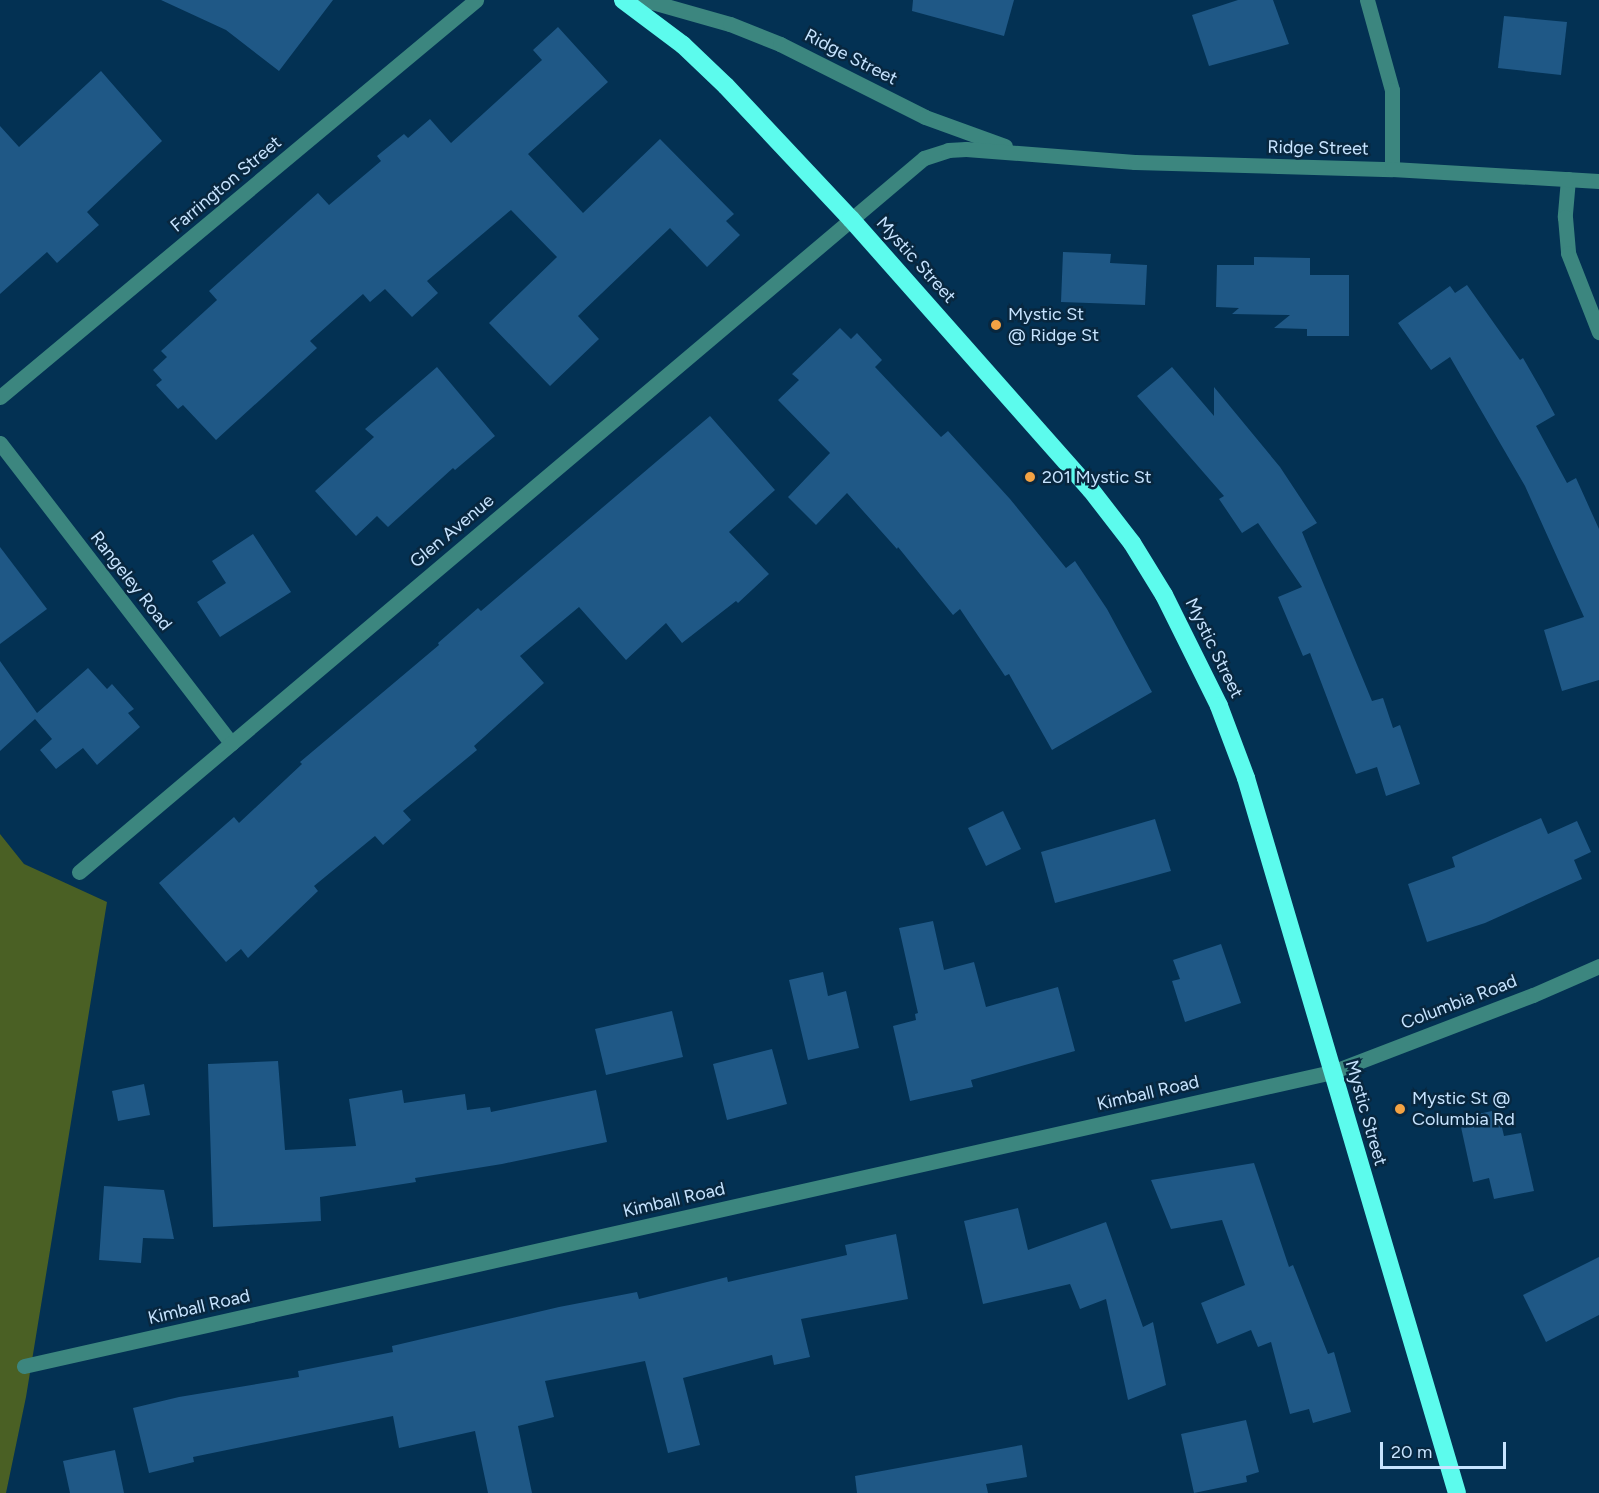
<!DOCTYPE html>
<html>
<head>
<meta charset="utf-8">
<style>
  body { margin:0 }
  #map { position:relative; width:1599px; height:1493px; overflow:hidden; background:#033153; font-family:Figtree,sans-serif }
  div>[style] { position:absolute }
  .green>* { inset:0; background:#4a6024 }
  .building>* { inset:0; background:#1f5886 }
  .minor>* { height:15px; margin:-7.5px; padding:0 7.5px; transform-origin:7.5px; border-radius:7.5px; background:#3c867f }
  .highway>* { height:18px; margin:-9px; padding:0 9px; transform-origin:9px; border-radius:9px; background:#5cfbed }
  .dots>* { width:16px; height:16px; translate:-50% -50%; box-sizing:border-box; border:3px solid #08273f; border-radius:50% }
  span { translate:-50% -50%; white-space:nowrap; text-align:center; line-height:1.15; -webkit-text-stroke:5px #08273f; paint-order:stroke }
  .street-label { font-size:18px; color:#c7e4ff }
  .poi-label { font-size:18px; color:#c7e4ff }
  .left { translate:0 -50%; text-align:left }
  .scale { position:absolute; left:1380px; top:1442px; width:126px; height:27px; box-sizing:border-box; border:3px solid #c7e4ff; border-top:0; padding-left:8px; font-size:18px; line-height:21px; white-space:nowrap; color:#c7e4ff; -webkit-text-stroke:4px #08273f; paint-order:stroke }
</style>
</head>
<body>
<div id="map">
  <div class="green">
    <i style="clip-path:polygon(0 834px,24px 864px,107px 902px,26px 1397px,6px 1493px,0 1493px)"></i>
  </div>
  <div class="building">
    <i style="clip-path:polygon(161px 0,333px 0,279px 71px,226px 30px)"></i>
    <i style="clip-path:polygon(913px 0,1014px 0,1004px 36px,912px 11px)"></i>
    <i style="clip-path:polygon(1238px 0,1273px 0,1289px 44px,1209px 66px,1192px 15px)"></i>
    <i style="clip-path:polygon(1504px 16px,1567px 22px,1561px 75px,1498px 68px)"></i>
    <i style="clip-path:polygon(558px 27px,608px 82px,528px 154px,583px 213px,660px 139px,734px 214px,726px 221px,740px 235px,707px 267px,670px 228px,578px 316px,599px 339px,550px 386px,489px 323px,557px 257px,511px 210px,427px 281px,438px 293px,412px 317px,385px 289px,370px 302px,363px 294px,310px 341px,317px 348px,216px 440px,183px 405px,178px 409px,156px 385px,162px 380px,153px 370px,167px 357px,161px 351px,217px 300px,209px 291px,318px 193px,329px 205px,381px 161px,377px 156px,404px 134px,408px 138px,430px 119px,451px 143px,542px 60px,533px 50px)"></i>
    <i style="clip-path:polygon(101px 71px,162px 141px,87px 212px,99px 225px,57px 263px,47px 252px,0 294px,0 126px,19px 147px)"></i>
    <i style="clip-path:polygon(1063px 252px,1111px 254px,1110px 263px,1147px 265px,1145px 305px,1061px 302px)"></i>
    <i style="clip-path:polygon(1254px 257px,1310px 258px,1310px 275px,1349px 275px,1349px 336px,1307px 336px,1307px 329px,1274px 328px,1290px 315px,1232px 314px,1239px 308px,1216px 307px,1217px 265px,1254px 265px)"></i>
    <i style="clip-path:polygon(1467px 285px,1520px 360px,1523px 358px,1542px 391px,1555px 415px,1536px 426px,1567px 483px,1576px 478px,1599px 529px,1599px 680px,1562px 691px,1544px 630px,1584px 617px,1525px 486px,1450px 357px,1431px 370px,1398px 323px,1450px 286px,1455px 293px)"></i>
    <i style="clip-path:polygon(840px 328px,851px 339px,857px 333px,882px 360px,875px 367px,941px 437px,948px 431px,1010px 499px,1066px 568px,1075px 561px,1107px 609px,1152px 692px,1052px 750px,1009px 674px,1005px 676px,960px 609px,953px 615px,898px 547px,897px 549px,847px 493px,816px 525px,788px 497px,830px 453px,778px 400px,799px 380px,792px 374px)"></i>
    <i style="clip-path:polygon(437px 367px,495px 436px,455px 470px,453px 468px,388px 527px,377px 516px,356px 536px,315px 491px,374px 437px,365px 429px)"></i>
    <i style="clip-path:polygon(1172px 367px,1214px 416px,1214px 387px,1280px 467px,1317px 523px,1302px 532px,1372px 701px,1383px 698px,1393px 728px,1400px 725px,1420px 784px,1386px 796px,1377px 767px,1356px 774px,1310px 653px,1303px 656px,1278px 597px,1302px 587px,1258px 523px,1242px 533px,1219px 499px,1224px 496px,1137px 396px)"></i>
    <i style="clip-path:polygon(710px 416px,775px 490px,729px 532px,769px 574px,738px 603px,736px 601px,682px 643px,666px 623px,626px 660px,579px 607px,520px 656px,544px 683px,474px 746px,477px 750px,403px 811px,411px 820px,383px 845px,375px 836px,314px 886px,318px 891px,248px 958px,241px 949px,226px 962px,159px 883px,234px 817px,239px 823px,302px 764px,300px 762px,439px 645px,438px 643px,478px 608px,481px 611px)"></i>
    <i style="clip-path:polygon(253px 534px,291px 592px,220px 637px,197px 602px,226px 583px,212px 561px)"></i>
    <i style="clip-path:polygon(0 547px,47px 609px,0 644px)"></i>
    <i style="clip-path:polygon(0 661px,37px 713px,88px 668px,107px 689px,112px 684px,134px 709px,128px 713px,140px 727px,97px 765px,83px 748px,56px 769px,40px 750px,52px 739px,35px 719px,0 751px)"></i>
    <i style="clip-path:polygon(1003px 811px,1021px 849px,986px 866px,968px 828px)"></i>
    <i style="clip-path:polygon(1541px 818px,1548px 834px,1577px 821px,1591px 852px,1574px 860px,1582px 879px,1485px 923px,1427px 942px,1408px 884px,1455px 867px,1452px 857px)"></i>
    <i style="clip-path:polygon(1155px 819px,1171px 871px,1055px 903px,1041px 852px)"></i>
    <i style="clip-path:polygon(933px 921px,944px 970px,974px 962px,986px 1007px,1058px 987px,1075px 1051px,971px 1080px,973px 1087px,910px 1101px,893px 1026px,916px 1020px,915px 1014px,918px 1013px,899px 928px)"></i>
    <i style="clip-path:polygon(1221px 944px,1241px 1003px,1185px 1022px,1172px 981px,1180px 979px,1173px 960px)"></i>
    <i style="clip-path:polygon(823px 972px,828px 996px,846px 991px,859px 1048px,808px 1060px,789px 980px)"></i>
    <i style="clip-path:polygon(672px 1011px,683px 1057px,606px 1075px,595px 1029px)"></i>
    <i style="clip-path:polygon(772px 1049px,787px 1104px,727px 1120px,713px 1064px)"></i>
    <i style="clip-path:polygon(278px 1061px,285px 1150px,356px 1146px,349px 1099px,402px 1090px,404px 1103px,465px 1094px,467px 1110px,490px 1107px,491px 1112px,596px 1090px,607px 1142px,502px 1164px,415px 1178px,416px 1182px,320px 1197px,321px 1221px,213px 1227px,208px 1064px)"></i>
    <i style="clip-path:polygon(144px 1084px,150px 1115px,118px 1121px,112px 1091px)"></i>
    <i style="clip-path:polygon(1492px 1111px,1494px 1121px,1500px 1119px,1504px 1136px,1521px 1133px,1534px 1191px,1494px 1199px,1489px 1178px,1473px 1182px,1459px 1118px)"></i>
    <i style="clip-path:polygon(1254px 1163px,1289px 1267px,1293px 1265px,1328px 1354px,1334px 1352px,1351px 1412px,1313px 1423px,1309px 1409px,1290px 1414px,1271px 1342px,1258px 1347px,1251px 1330px,1217px 1344px,1201px 1303px,1245px 1285px,1222px 1220px,1171px 1229px,1151px 1180px)"></i>
    <i style="clip-path:polygon(104px 1186px,164px 1190px,174px 1239px,143px 1238px,141px 1263px,99px 1260px)"></i>
    <i style="clip-path:polygon(1018px 1208px,1028px 1250px,1106px 1222px,1143px 1327px,1153px 1322px,1166px 1385px,1128px 1400px,1106px 1299px,1080px 1309px,1070px 1284px,983px 1304px,964px 1221px)"></i>
    <i style="clip-path:polygon(896px 1234px,908px 1299px,801px 1319px,810px 1357px,774px 1365px,772px 1355px,683px 1378px,700px 1445px,668px 1453px,645px 1361px,545px 1381px,554px 1417px,518px 1426px,532px 1493px,488px 1493px,475px 1431px,399px 1448px,393px 1416px,193px 1457px,194px 1462px,149px 1473px,133px 1408px,179px 1397px,299px 1377px,298px 1371px,393px 1352px,392px 1346px,559px 1307px,637px 1292px,639px 1299px,727px 1277px,728px 1282px,847px 1255px,845px 1245px)"></i>
    <i style="clip-path:polygon(1599px 1257px,1599px 1315px,1546px 1342px,1523px 1295px)"></i>
    <i style="clip-path:polygon(1246px 1420px,1259px 1472px,1246px 1476px,1247px 1482px,1194px 1493px,1181px 1434px)"></i>
    <i style="clip-path:polygon(1022px 1445px,1027px 1477px,986px 1484px,988px 1493px,857px 1493px,855px 1476px)"></i>
    <i style="clip-path:polygon(115px 1450px,124px 1493px,70px 1493px,63px 1461px)"></i>
  </div>
  <div class="minor">
    <i style="left:645px;top:0;width:88px;rotate:15.8deg"></i>
    <i style="left:730px;top:24px;width:54px;rotate:21.8deg"></i>
    <i style="left:780px;top:44px;width:162px;rotate:26.7deg"></i>
    <i style="left:925px;top:117px;width:85px;rotate:19.9deg"></i>
    <i style="left:1367px;top:0;width:93px;rotate:74.5deg"></i>
    <i style="left:1392px;top:90px;width:79px;rotate:90deg"></i>
    <i style="left:1568px;top:179px;width:38px;rotate:95deg"></i>
    <i style="left:1565px;top:217px;width:36px;rotate:85deg"></i>
    <i style="left:1568px;top:253px;width:85px;rotate:68.6deg"></i>
    <i style="left:0;top:397px;width:620px;rotate:-39.83deg"></i>
    <i style="left:0;top:443px;width:379px;rotate:52.4deg"></i>
    <i style="left:79px;top:872px;width:1106px;rotate:-40.2deg"></i>
    <i style="left:924px;top:158px;width:25px;rotate:-18deg"></i>
    <i style="left:948px;top:150px;width:18px;rotate:-3deg"></i>
    <i style="left:966px;top:149px;width:169px;rotate:4.4deg"></i>
    <i style="left:1135px;top:162px;width:257px;rotate:1.6deg"></i>
    <i style="left:1392px;top:169px;width:207px;rotate:3.3deg"></i>
    <i style="left:24px;top:1366px;width:1341px;rotate:-12.67deg"></i>
    <i style="left:1332px;top:1072px;width:215px;rotate:-21deg"></i>
    <i style="left:1533px;top:995px;width:72px;rotate:-23.7deg"></i>
  </div>
  <div class="highway">
    <i style="left:623px;top:0;width:75px;rotate:36.9deg"></i>
    <i style="left:683px;top:45px;width:59px;rotate:43.6deg"></i>
    <i style="left:726px;top:86px;width:183px;rotate:46.8deg"></i>
    <i style="left:851px;top:219px;width:362px;rotate:48.5deg"></i>
    <i style="left:1091px;top:490px;width:67px;rotate:52.3deg"></i>
    <i style="left:1132px;top:543px;width:61px;rotate:58.4deg"></i>
    <i style="left:1164px;top:595px;width:124px;rotate:63.6deg"></i>
    <i style="left:1219px;top:706px;width:77px;rotate:69.4deg"></i>
    <i style="left:1246px;top:778px;width:745px;rotate:73.56deg"></i>
  </div>
  <div class="dots">
    <i style="left:996px;top:325px;background:#f4a344"></i>
    <i style="left:1030px;top:477px;background:#f4a344"></i>
    <i style="left:1400px;top:1109px;background:#f4a344"></i>
  </div>
  <div class="street-label">
    <span style="left:851px;top:57px;rotate:27deg">Ridge Street</span>
    <span style="left:1318px;top:148px;rotate:1deg">Ridge Street</span>
    <span style="left:226px;top:184px;rotate:-40deg">Farrington Street</span>
    <span style="left:916px;top:260px;rotate:48deg">Mystic Street</span>
    <span style="left:452px;top:531px;rotate:-40deg">Glen Avenue</span>
    <span style="left:131px;top:581px;rotate:52deg">Rangeley Road</span>
    <span style="left:1214px;top:648px;rotate:64deg">Mystic Street</span>
    <span style="left:1459px;top:1002px;rotate:-21deg">Columbia Road</span>
    <span style="left:1148px;top:1093px;rotate:-13deg">Kimball Road</span>
    <span style="left:1366px;top:1113px;rotate:74deg">Mystic Street</span>
    <span style="left:674px;top:1200px;rotate:-13deg">Kimball Road</span>
    <span style="left:199px;top:1307px;rotate:-13deg">Kimball Road</span>
  </div>
  <div class="poi-label">
    <span class="left" style="left:1008px;top:325px">Mystic St<br>@ Ridge St</span>
    <span class="left" style="left:1042px;top:477px">201 Mystic St</span>
    <span class="left" style="left:1412px;top:1109px">Mystic St @<br>Columbia Rd</span>
  </div>
  <div class="scale">20 m</div>
</div>
</body>
</html>
